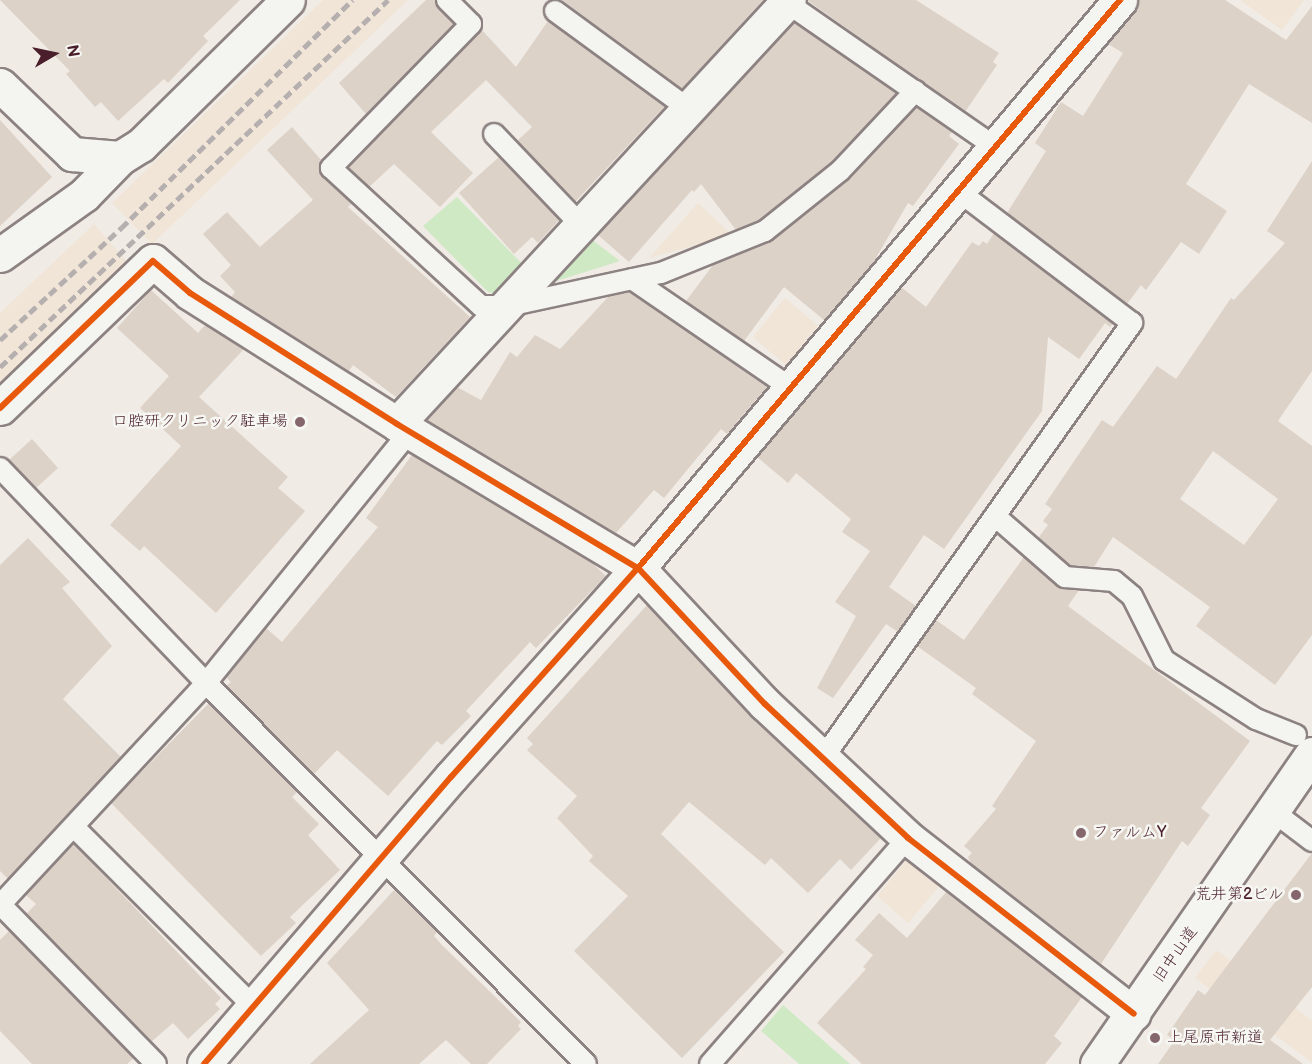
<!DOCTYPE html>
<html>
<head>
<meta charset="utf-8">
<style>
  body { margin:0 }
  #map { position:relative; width:1312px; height:1064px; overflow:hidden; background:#f0ebe5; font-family:"Balsamiq Sans","Klee One",sans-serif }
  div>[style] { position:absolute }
  .built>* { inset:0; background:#f1e5d7 }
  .green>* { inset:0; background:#cfe9c5 }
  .building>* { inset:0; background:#ddd2c8 }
  .roads { filter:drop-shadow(2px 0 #8d8282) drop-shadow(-2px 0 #8d8282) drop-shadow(0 2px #8d8282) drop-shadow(0 -2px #8d8282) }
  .service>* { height:20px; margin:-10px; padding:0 10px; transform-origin:10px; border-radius:10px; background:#f4f4f1 }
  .minor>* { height:33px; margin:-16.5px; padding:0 16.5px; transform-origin:16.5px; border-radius:16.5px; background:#f4f4f1 }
  .tertiary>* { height:33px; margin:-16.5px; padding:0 16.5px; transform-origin:16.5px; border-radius:16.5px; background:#f4f4f1 }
  .secondary>* { height:33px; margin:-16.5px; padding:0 16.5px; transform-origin:16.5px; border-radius:16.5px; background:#f4f4f1 }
  .rail>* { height:4.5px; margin-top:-2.25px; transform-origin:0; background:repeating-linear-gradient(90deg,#b5b0af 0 9px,transparent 0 13.5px) }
  .cycleway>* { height:6px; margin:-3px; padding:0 3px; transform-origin:3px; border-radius:3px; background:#e8590c }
  .dots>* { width:16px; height:16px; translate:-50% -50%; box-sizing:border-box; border:3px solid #f6f6f2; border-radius:50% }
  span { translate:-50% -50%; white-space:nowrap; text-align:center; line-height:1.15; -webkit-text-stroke:5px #f6f6f2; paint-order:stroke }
  .poi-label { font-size:16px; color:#4a1f2b }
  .right { translate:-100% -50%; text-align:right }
  .left { translate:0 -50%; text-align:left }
  .street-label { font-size:16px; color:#4a1f2b }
  .north { position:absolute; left:24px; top:24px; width:60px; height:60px; -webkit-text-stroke:4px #f6f6f2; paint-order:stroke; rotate:81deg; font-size:16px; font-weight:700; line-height:24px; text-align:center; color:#4a1f2b }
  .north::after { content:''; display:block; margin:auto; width:21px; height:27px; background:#4a1f2b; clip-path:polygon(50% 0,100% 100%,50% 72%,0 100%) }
</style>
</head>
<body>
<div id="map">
  <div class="built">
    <i style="clip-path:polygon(323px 0,408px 0,152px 244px,112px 203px)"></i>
    <i style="clip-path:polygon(1240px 0,1304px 0,1282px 30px)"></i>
    <i style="clip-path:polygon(698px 203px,732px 235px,649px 258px)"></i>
    <i style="clip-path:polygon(94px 224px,127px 262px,0 383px,0 313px)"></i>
    <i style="clip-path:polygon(785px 298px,818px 326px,786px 365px,753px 337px)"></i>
    <i style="clip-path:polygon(910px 856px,942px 883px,908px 923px,877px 896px)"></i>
    <i style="clip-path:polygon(1216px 950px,1312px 1020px,1312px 1062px,1195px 978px)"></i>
  </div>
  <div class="green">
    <i style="clip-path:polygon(457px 197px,528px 270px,504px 296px,488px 292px,423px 226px)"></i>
    <i style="clip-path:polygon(591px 239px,620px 261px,550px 283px)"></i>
    <i style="clip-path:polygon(783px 1005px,850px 1064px,799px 1064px,761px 1031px)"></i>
  </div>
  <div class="building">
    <i style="clip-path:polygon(0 0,240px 0,203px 36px,208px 41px,168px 83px,164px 79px,118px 121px,101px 102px,95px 107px,66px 74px,70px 71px)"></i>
    <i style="clip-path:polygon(426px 0,435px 0,454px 24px,366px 114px,339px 83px)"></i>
    <i style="clip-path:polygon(562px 0,763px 0,682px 89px)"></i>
    <i style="clip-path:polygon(807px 0,916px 0,999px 53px,993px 62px,997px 65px,965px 112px)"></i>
    <i style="clip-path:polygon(1138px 0,1225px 0,1286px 40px,1312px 6px,1312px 123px,1249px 84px,1186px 184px,1227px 211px,1199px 254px,1181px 242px,1146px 290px,1141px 285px,1127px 304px,1007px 213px,1046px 151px,1035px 143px,1061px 102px,1083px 116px,1123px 53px,1108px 44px,1134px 12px)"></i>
    <i style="clip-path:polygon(548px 21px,665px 106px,575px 202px,517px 141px,532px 127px,486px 80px,431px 132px,473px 173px,440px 207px,394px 164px,369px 187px,348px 168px,481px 29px,516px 67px)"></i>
    <i style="clip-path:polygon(794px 22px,896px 93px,832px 162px,759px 221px,736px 230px,701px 184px,694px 192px,692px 190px,629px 262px,598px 235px)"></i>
    <i style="clip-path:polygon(916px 107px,952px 132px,949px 136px,959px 144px,913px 206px,908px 203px,873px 263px,824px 320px,784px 287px,744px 341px,686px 301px,713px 265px,772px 241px,848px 180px)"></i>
    <i style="clip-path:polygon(0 120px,52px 177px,0 226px)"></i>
    <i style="clip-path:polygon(292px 127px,322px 161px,320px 172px,352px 203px,348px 207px,470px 317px,396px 397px,353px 365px,349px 371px,231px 297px,235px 292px,220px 276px,231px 265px,203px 234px,227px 212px,260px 247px,313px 200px,267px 150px)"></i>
    <i style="clip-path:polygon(499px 157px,559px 220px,538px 243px,532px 237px,514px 254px,459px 193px)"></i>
    <i style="clip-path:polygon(evenodd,1312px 161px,1312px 371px,1278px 421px,1312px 446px,1312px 635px,1275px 685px,1196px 626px,1210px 607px,1113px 537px,1094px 567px,1070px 565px,1038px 538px,1048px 525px,1043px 521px,1052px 509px,1045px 504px,1102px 420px,1113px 427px,1157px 366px,1176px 379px,1231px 298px,1234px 300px,1285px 243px,1267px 231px,1312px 161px,1213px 451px,1278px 499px,1244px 545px,1180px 499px,1213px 451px)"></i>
    <i style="clip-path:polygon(994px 233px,1113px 323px,1110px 327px,1105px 323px,1079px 359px,1048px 337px,1042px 411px,944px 549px,924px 535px,889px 587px,916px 606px,898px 632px,886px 624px,833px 698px,817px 688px,856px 616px,835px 602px,870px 551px,842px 532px,851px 519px,796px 473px,788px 483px,757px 457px,901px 287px,926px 307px,972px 242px,979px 246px,983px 241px,987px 244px)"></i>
    <i style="clip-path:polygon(151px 290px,198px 333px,205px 325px,244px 349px,199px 397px,288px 477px,278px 488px,305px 511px,216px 613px,144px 546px,140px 551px,110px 525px,181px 446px,140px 408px,169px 376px,117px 328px)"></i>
    <i style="clip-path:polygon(630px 292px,767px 387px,727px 434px,721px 429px,664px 498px,654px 490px,616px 533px,426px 420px,457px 387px,481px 400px,510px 352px,517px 357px,535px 335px,560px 349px,608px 297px)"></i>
    <i style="clip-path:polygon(32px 439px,58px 468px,36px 488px,9px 460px)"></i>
    <i style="clip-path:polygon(412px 455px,591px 562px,606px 576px,536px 648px,530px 642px,466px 711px,471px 716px,442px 745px,437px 741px,388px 796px,337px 750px,314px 774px,226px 686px,231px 682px,226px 677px,266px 628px,282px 642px,378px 527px,366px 518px)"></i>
    <i style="clip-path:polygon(28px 538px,70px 582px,62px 588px,112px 646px,63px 699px,121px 757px,8px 879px,0 871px,0 565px)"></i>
    <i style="clip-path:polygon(1024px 557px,1058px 586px,1079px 590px,1068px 606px,1250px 741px,1201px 808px,1210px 815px,1188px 846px,1182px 841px,1101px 964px,971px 863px,968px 857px,972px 853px,964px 846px,996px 809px,992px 806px,1036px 741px,972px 694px,976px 688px,917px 646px,936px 620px,964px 640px)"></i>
    <i style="clip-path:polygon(647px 605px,752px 718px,881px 838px,851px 870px,840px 859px,808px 893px,771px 858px,765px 865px,689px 802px,661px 834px,784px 952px,682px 1058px,574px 951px,628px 896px,589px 861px,593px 856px,557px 818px,577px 796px,527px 750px,533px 744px,527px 738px)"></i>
    <i style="clip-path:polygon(209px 703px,297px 792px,292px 797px,319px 824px,308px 835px,340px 870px,290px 917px,296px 923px,261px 956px,111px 803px)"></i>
    <i style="clip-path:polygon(73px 843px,221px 998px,215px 1004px,220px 1009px,188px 1039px,173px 1023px,151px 1042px,26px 914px,36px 904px,26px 895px)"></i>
    <i style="clip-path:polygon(1312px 853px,1312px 987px,1270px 1040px,1303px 1064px,1158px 1064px,1175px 1040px,1167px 1035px,1198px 990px,1205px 995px)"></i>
    <i style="clip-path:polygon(394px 890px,437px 932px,434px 936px,442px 945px,521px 1022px,518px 1026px,521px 1029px,487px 1064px,471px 1064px,446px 1040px,419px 1064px,310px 1064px,369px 1010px,327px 963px)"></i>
    <i style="clip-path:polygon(946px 892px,1082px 997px,1054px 1036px,1062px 1043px,1045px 1064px,862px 1064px,817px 1023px,866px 969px,863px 967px,873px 955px,855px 940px,879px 913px,907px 938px)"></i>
    <i style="clip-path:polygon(9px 931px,134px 1058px,127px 1064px,32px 1064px,0 1031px,0 940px)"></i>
  </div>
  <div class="roads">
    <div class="service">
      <i style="left:447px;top:0;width:34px;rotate:45deg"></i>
      <i style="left:471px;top:24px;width:201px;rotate:134.2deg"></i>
      <i style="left:331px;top:168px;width:204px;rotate:42.6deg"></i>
      <i style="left:481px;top:306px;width:27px"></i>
      <i style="left:508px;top:306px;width:157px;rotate:-12.2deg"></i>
      <i style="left:661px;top:273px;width:112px;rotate:-22deg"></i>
      <i style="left:765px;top:231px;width:96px;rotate:-38.7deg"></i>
      <i style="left:840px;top:171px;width:110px;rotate:-46.8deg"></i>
      <i style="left:783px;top:0;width:258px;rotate:34.7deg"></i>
      <i style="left:555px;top:11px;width:166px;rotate:36.2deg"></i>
      <i style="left:494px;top:134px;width:126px;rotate:46.3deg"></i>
      <i style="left:632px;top:279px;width:191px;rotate:34.4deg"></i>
      <i style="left:0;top:468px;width:298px;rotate:46.2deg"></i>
      <i style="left:206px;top:683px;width:538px;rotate:45.08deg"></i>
      <i style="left:995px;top:516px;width:93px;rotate:41.1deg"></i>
      <i style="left:1065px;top:577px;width:49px;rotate:4.7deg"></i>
      <i style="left:1114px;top:581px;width:23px;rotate:40deg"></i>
      <i style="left:1132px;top:596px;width:72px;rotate:63.4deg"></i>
      <i style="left:1164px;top:660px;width:109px;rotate:32.7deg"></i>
      <i style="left:1256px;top:719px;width:43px;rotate:21.8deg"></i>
      <i style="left:823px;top:758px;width:534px;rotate:-54.61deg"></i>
      <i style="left:1132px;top:323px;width:218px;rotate:-142.8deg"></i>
      <i style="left:1274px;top:812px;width:48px;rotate:37.3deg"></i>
      <i style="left:74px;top:827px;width:255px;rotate:45deg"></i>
      <i style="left:0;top:904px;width:223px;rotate:45.7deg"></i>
      <i style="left:0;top:905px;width:303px;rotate:-47.1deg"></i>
      <i style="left:206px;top:683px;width:324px;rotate:-51deg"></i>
      <i style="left:710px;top:1064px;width:300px;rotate:-48.8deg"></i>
    </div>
    <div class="minor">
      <i style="left:0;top:255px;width:103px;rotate:-35.5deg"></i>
      <i style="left:84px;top:195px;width:52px;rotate:-45.8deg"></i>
      <i style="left:0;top:408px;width:212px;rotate:-43.9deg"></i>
      <i style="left:153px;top:261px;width:49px;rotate:40.9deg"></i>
      <i style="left:190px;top:293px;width:245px;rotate:32.3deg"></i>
      <i style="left:397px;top:424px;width:281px;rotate:30.9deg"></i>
      <i style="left:638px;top:568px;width:186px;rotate:47deg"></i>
      <i style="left:765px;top:704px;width:196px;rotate:43.1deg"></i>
      <i style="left:908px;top:838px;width:286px;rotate:37.9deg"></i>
      <i style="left:397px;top:424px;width:577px;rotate:-47.25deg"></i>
      <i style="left:204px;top:1064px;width:379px;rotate:-49.3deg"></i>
      <i style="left:451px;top:777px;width:280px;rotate:-48.2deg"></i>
      <i style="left:638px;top:568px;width:745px;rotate:-49.68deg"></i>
    </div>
    <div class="tertiary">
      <i style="left:0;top:85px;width:100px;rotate:43.8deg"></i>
      <i style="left:72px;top:154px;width:48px;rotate:4.8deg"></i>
      <i style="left:120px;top:158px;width:25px;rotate:-32deg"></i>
      <i style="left:141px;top:145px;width:206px;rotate:-44.6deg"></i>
    </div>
    <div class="secondary">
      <i style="left:1097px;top:1064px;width:377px;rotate:-55.3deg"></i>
    </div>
  </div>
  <div class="rail">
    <i style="left:0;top:340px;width:165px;rotate:-42.8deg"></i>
    <i style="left:121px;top:228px;width:325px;rotate:-44.6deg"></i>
    <i style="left:0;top:367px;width:534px;rotate:-43.41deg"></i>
  </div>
  <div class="cycleway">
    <i style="left:0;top:408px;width:212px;rotate:-43.9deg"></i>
    <i style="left:153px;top:261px;width:49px;rotate:40.9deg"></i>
    <i style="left:190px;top:293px;width:245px;rotate:32.3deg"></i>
    <i style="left:397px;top:424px;width:281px;rotate:30.9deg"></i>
    <i style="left:638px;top:568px;width:186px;rotate:47deg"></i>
    <i style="left:765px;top:704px;width:196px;rotate:43.1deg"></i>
    <i style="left:908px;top:838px;width:286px;rotate:37.9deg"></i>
    <i style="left:204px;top:1064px;width:379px;rotate:-49.3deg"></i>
    <i style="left:451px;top:777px;width:280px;rotate:-48.2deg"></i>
    <i style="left:638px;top:568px;width:745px;rotate:-49.68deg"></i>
  </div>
  <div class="dots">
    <i style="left:300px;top:422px;background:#84666c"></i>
    <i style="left:1081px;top:833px;background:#84666c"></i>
    <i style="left:1296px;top:895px;background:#84666c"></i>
    <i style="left:1155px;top:1038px;background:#84666c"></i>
  </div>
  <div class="poi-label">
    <span class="right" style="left:288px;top:422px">口腔研クリニック駐車場</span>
    <span class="left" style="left:1093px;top:833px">ファルムY</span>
    <span class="right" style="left:1284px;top:895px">荒井第2ビル</span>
    <span class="left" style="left:1167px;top:1038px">上尾原市新道</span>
  </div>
  <div class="street-label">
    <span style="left:1176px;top:955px;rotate:-55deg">旧中山道</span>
  </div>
  <div class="north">N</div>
</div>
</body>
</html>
